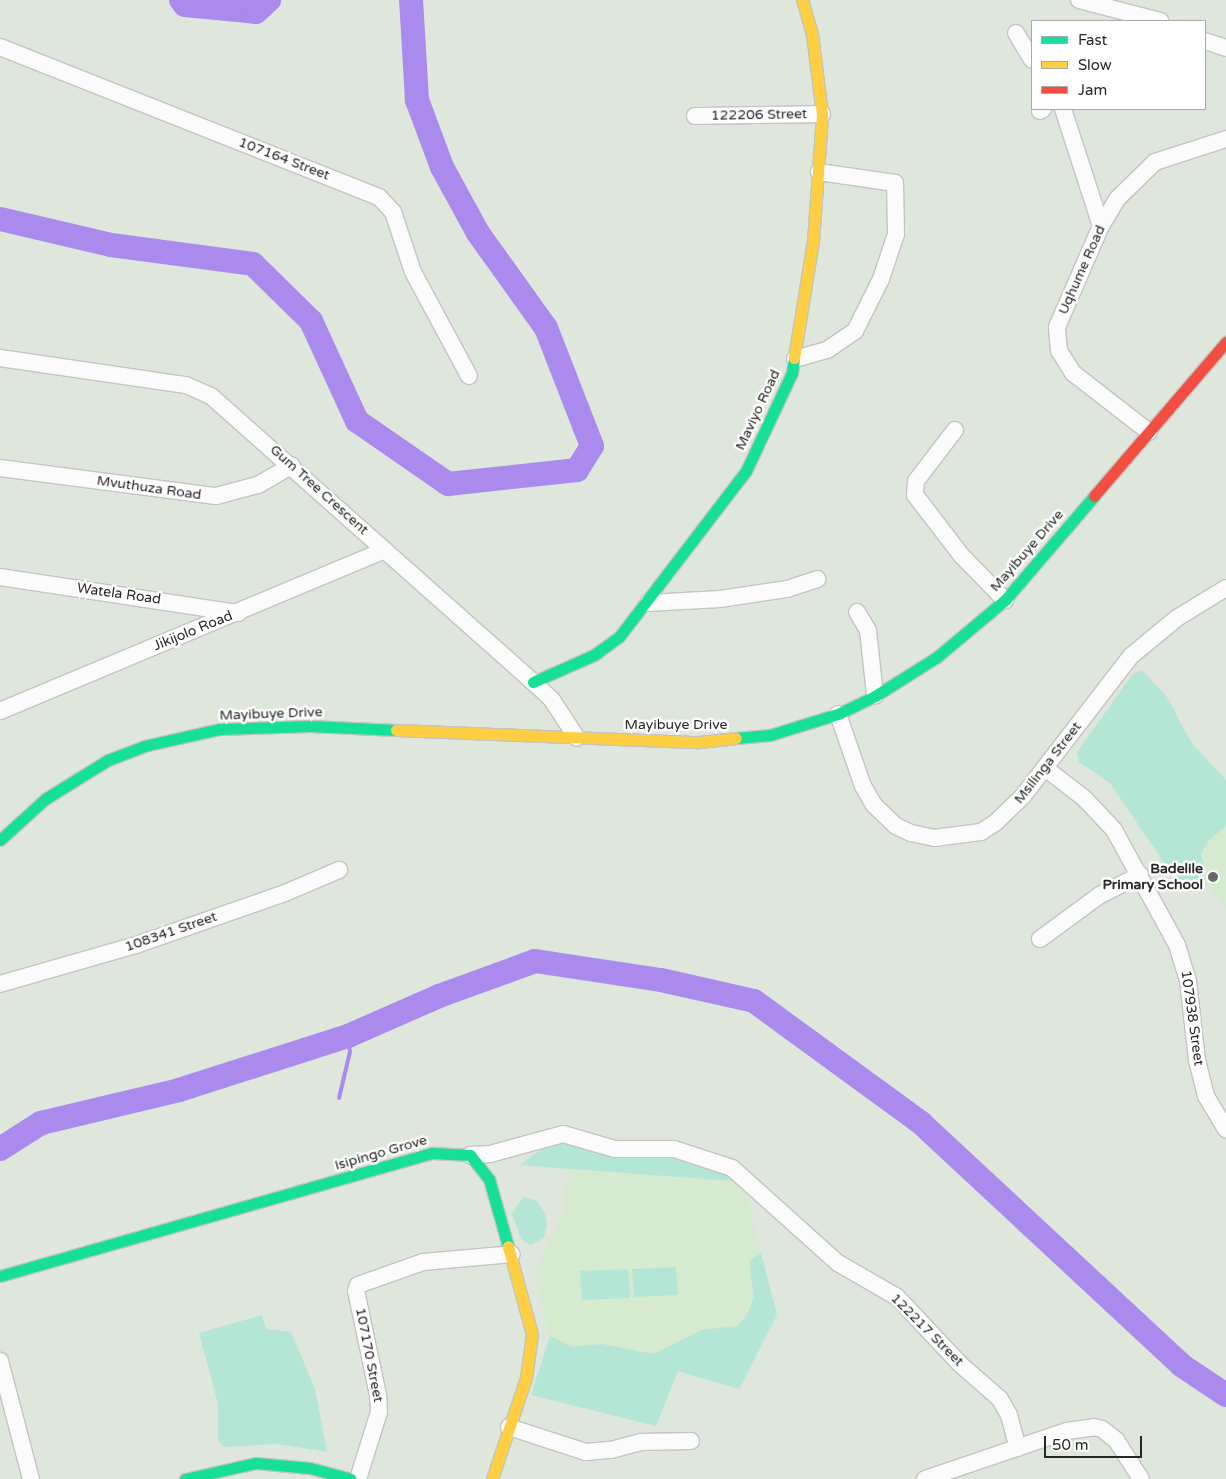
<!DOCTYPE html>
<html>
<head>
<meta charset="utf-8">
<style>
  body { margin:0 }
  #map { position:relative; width:1226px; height:1479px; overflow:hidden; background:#dfe6dc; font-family:"Varela Round",sans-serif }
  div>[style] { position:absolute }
  .education>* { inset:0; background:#d6eacf }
  .green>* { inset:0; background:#b3e6d5 }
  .stream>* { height:4px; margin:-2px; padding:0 2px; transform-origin:2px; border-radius:2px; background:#ab8aee }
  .river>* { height:24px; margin:-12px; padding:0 12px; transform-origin:12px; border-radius:12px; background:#ab8aee }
  .roads { filter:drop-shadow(1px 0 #c3c3c2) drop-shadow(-1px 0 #c3c3c2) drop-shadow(0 1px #c3c3c2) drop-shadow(0 -1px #c3c3c2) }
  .street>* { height:16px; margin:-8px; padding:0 8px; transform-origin:8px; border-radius:8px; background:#fafbfa }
  .fast>* { height:11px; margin:-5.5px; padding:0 5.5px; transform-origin:5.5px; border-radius:5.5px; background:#16e098 }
  .slow>* { height:11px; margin:-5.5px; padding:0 5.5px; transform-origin:5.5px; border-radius:5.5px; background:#ffcf43 }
  .jam>* { height:11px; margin:-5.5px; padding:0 5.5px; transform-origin:5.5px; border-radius:5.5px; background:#f24e42 }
  .dots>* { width:14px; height:14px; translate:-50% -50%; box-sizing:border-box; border:2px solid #fff; border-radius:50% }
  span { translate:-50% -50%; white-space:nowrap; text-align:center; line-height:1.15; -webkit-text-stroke:5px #fff; paint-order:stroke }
  .street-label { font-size:14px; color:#272727 }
  .poi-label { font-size:14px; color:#272727; font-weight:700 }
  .right { translate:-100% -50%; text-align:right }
  .legend { position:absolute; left:1031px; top:20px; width:175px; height:90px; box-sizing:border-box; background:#fff; border:1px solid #a9a9a9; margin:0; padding:6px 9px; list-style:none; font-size:15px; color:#272727 }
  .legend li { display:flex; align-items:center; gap:10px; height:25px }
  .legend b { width:25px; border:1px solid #a9a9a9 }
  .scale { position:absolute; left:1044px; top:1436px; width:98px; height:22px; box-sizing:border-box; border:2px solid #272727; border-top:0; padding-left:6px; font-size:15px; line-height:18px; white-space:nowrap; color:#272727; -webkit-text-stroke:4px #fff; paint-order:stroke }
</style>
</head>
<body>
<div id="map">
  <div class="education">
    <i style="clip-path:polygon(1226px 789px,1226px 907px,1173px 847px)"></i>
    <i style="clip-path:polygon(568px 1169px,743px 1182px,777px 1315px,739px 1389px,678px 1371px,656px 1426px,531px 1395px,550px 1336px,534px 1274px,563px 1215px)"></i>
  </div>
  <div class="green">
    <i style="clip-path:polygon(1142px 670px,1167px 697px,1191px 742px,1226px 780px,1226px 826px,1209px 840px,1201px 854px,1204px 867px,1199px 884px,1188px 883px,1173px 876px,1110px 783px,1079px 762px,1077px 752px,1133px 674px)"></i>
    <i style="clip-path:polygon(555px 1139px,698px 1160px,743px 1182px,520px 1165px)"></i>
    <i style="clip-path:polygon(523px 1197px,537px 1201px,545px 1213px,547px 1224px,544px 1238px,530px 1245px,521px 1239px,512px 1214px)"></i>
    <i style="clip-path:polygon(761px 1253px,777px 1315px,739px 1389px,678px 1371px,656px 1426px,531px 1395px,550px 1336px,572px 1347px,602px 1344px,654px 1354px,702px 1330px,737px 1326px,746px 1317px,754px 1296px,749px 1262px)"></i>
    <i style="clip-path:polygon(676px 1267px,678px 1295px,634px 1297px,632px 1269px)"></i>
    <i style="clip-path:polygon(628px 1269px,630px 1298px,582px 1300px,580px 1271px)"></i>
    <i style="clip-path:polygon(262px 1315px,266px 1329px,291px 1332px,315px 1389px,327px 1452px,278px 1444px,224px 1447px,218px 1440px,218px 1404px,199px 1333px)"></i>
  </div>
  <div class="stream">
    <i style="left:339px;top:1098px;width:47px;rotate:-76.6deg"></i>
    <i style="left:350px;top:1052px;width:16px;rotate:-97deg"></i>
  </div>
  <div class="river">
    <i style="left:181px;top:0;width:6px;rotate:51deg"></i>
    <i style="left:185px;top:5px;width:71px;rotate:5.6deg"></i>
    <i style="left:256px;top:12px;width:18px;rotate:-43deg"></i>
    <i style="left:0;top:219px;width:114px;rotate:13.2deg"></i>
    <i style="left:111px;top:245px;width:143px;rotate:7.6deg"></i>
    <i style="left:253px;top:264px;width:81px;rotate:44.5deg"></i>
    <i style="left:311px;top:321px;width:110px;rotate:65.3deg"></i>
    <i style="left:357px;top:421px;width:111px;rotate:34.7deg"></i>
    <i style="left:448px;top:484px;width:130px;rotate:-6.2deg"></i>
    <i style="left:577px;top:470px;width:28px;rotate:-58deg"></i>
    <i style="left:592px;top:446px;width:127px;rotate:-111.3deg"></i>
    <i style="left:546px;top:328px;width:117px;rotate:-125.6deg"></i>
    <i style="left:478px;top:233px;width:75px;rotate:-118.6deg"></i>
    <i style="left:442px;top:167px;width:72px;rotate:-110.5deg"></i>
    <i style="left:417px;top:100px;width:100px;rotate:-93.4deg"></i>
    <i style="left:0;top:1149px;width:49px;rotate:-32.4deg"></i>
    <i style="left:41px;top:1123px;width:142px;rotate:-13.4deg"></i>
    <i style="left:179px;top:1090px;width:177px;rotate:-17.7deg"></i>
    <i style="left:348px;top:1036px;width:99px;rotate:-23.7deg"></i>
    <i style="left:439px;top:996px;width:102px;rotate:-20deg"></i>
    <i style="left:535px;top:961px;width:127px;rotate:8.6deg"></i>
    <i style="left:661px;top:980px;width:95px;rotate:12.7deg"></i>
    <i style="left:754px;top:1001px;width:207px;rotate:36.1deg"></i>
    <i style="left:921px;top:1123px;width:355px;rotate:42.9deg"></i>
    <i style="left:1181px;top:1365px;width:54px;rotate:33.7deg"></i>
  </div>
  <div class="roads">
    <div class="street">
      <i style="left:1079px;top:0;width:84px;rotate:14.5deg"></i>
      <i style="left:1016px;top:33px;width:31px;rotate:59deg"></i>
      <i style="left:1205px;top:41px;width:22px;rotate:18deg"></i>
      <i style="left:0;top:47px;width:408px;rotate:21.6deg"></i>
      <i style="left:379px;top:197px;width:21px;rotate:47deg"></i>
      <i style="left:393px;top:212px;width:63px;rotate:71.6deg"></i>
      <i style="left:413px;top:272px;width:118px;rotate:61.7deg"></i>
      <i style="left:1063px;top:109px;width:123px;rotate:72deg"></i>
      <i style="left:1040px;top:111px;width:4px;rotate:-34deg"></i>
      <i style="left:695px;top:116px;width:127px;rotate:-0.9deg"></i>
      <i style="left:0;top:358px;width:188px;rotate:8.3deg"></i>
      <i style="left:186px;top:385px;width:27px;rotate:24deg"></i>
      <i style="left:211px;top:396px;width:431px;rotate:41.6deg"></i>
      <i style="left:533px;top:682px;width:26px;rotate:43deg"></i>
      <i style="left:552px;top:700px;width:45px;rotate:56.7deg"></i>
      <i style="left:795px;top:359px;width:33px;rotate:-16deg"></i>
      <i style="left:827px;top:350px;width:34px;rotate:-34deg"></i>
      <i style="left:855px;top:331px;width:58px;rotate:-63.4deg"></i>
      <i style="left:881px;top:279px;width:47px;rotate:-71.6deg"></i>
      <i style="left:896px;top:234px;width:51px;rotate:-91.1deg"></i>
      <i style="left:895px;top:183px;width:77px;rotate:-171.8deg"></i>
      <i style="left:955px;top:430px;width:64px;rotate:127.4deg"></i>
      <i style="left:916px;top:481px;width:14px;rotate:94deg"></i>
      <i style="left:915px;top:495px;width:77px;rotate:52.4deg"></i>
      <i style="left:962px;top:556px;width:62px;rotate:45.7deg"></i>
      <i style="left:1149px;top:432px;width:96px;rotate:-142.2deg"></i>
      <i style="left:1073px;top:373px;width:26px;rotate:-122deg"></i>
      <i style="left:1059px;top:351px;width:24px;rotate:-95deg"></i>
      <i style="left:1057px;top:327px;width:110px;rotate:-66.5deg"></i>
      <i style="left:1101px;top:226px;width:31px;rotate:-59deg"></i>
      <i style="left:1117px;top:199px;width:53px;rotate:-44.2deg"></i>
      <i style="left:1155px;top:162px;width:75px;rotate:-17.9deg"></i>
      <i style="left:0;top:468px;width:218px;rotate:7.4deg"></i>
      <i style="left:216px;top:496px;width:43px;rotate:-14.7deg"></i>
      <i style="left:258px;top:485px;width:39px;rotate:-30deg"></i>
      <i style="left:0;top:577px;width:241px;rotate:8.6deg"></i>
      <i style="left:648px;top:603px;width:72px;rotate:-3.2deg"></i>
      <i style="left:720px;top:599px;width:68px;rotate:-8.5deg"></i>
      <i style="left:787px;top:589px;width:32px;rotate:-18deg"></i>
      <i style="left:857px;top:612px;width:21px;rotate:59deg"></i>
      <i style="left:868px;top:630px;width:66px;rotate:83.9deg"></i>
      <i style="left:0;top:711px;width:417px;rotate:-22.7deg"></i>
      <i style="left:838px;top:714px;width:76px;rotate:70.9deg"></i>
      <i style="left:863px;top:786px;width:22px;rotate:60deg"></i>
      <i style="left:874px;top:805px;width:30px;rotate:44deg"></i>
      <i style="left:896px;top:826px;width:17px;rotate:25deg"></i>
      <i style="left:911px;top:833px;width:24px;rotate:12deg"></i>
      <i style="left:934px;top:838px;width:47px;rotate:-7.3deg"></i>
      <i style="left:981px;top:832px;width:17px;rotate:-33deg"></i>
      <i style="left:995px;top:823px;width:39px;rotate:-44deg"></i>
      <i style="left:1023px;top:796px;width:177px;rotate:-52.4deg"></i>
      <i style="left:1131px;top:656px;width:60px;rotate:-39.6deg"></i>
      <i style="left:1177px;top:618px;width:57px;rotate:-31.5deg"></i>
      <i style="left:1045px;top:768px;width:49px;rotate:37.6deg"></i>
      <i style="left:1084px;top:798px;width:44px;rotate:46.8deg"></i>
      <i style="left:1114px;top:830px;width:131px;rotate:61.3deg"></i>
      <i style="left:1177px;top:945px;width:38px;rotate:73deg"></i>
      <i style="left:1188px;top:981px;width:80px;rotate:83.5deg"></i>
      <i style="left:1197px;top:1060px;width:37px;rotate:76deg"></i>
      <i style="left:1206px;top:1096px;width:39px;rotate:59deg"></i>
      <i style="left:1040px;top:939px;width:74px;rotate:-36.3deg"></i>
      <i style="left:1100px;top:895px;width:45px;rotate:-26.6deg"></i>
      <i style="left:0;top:984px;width:141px;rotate:-16deg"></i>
      <i style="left:136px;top:945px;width:158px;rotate:-19.2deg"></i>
      <i style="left:285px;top:893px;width:59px;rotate:-23.1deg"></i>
      <i style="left:470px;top:1155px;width:20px;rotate:-3deg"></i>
      <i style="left:490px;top:1154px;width:76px;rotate:-15.3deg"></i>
      <i style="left:563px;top:1134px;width:54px;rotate:16.1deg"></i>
      <i style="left:615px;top:1149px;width:59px"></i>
      <i style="left:674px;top:1149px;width:61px;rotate:18.1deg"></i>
      <i style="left:732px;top:1168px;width:142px;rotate:41.9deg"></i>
      <i style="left:838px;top:1263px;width:68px;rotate:30deg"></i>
      <i style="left:897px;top:1297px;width:92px;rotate:46.8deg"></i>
      <i style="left:960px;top:1364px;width:53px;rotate:41.2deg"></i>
      <i style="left:1000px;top:1399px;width:18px;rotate:61deg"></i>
      <i style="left:1009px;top:1415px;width:34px;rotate:75deg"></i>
      <i style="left:0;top:1361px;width:122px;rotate:75.3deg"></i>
      <i style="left:509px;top:1427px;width:81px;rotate:18deg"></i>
      <i style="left:586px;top:1452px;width:25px;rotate:-5deg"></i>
      <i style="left:611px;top:1450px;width:31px;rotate:-15deg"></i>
      <i style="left:641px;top:1442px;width:50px;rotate:-1.1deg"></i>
      <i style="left:358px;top:1479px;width:70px;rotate:-72.6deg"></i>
      <i style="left:379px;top:1412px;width:17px;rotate:-93deg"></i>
      <i style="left:378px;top:1395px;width:106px;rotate:-101.9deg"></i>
      <i style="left:356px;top:1291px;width:6px;rotate:-72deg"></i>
      <i style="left:358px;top:1285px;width:69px;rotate:-19.5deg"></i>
      <i style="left:423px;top:1262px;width:89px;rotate:-5.1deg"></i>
      <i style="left:925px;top:1479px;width:150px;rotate:-18.7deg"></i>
      <i style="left:1067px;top:1431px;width:27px;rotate:-8deg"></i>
      <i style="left:1094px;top:1427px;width:8px;rotate:14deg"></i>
      <i style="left:1102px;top:1429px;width:18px;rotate:38deg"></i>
      <i style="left:1116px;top:1440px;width:46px;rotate:57.3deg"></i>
    </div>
    <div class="fast">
      <i style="left:533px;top:682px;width:67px;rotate:-23.9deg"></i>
      <i style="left:594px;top:655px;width:31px;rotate:-36deg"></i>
      <i style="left:619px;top:637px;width:209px;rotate:-52.6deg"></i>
      <i style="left:746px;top:471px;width:108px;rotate:-64.9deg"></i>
      <i style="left:792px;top:373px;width:15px;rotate:-82deg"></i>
      <i style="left:736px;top:738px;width:34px;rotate:-5deg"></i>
      <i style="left:770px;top:735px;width:71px;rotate:-17.2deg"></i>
      <i style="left:838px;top:714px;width:41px;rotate:-25.9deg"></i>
      <i style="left:875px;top:696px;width:73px;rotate:-32.2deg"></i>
      <i style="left:937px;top:657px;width:89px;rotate:-40deg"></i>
      <i style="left:1005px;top:600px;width:137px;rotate:-49.4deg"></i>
      <i style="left:0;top:840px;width:61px;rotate:-42.3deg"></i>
      <i style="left:45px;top:799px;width:74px;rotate:-31.8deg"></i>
      <i style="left:108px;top:760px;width:39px;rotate:-21deg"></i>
      <i style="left:144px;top:746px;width:78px;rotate:-12.6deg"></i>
      <i style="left:220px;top:729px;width:90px;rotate:-1.9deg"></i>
      <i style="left:310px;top:726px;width:86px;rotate:2.7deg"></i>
      <i style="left:0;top:1276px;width:450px;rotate:-15.9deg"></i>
      <i style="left:433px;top:1153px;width:37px;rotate:3deg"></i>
      <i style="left:470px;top:1155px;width:31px;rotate:52deg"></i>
      <i style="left:489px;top:1179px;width:70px;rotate:74.2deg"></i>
      <i style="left:185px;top:1479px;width:73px;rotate:-12.7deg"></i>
      <i style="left:256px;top:1463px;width:54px;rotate:5.3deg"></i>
      <i style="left:310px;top:1468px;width:42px;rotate:15deg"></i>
    </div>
    <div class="slow">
      <i style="left:794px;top:358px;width:119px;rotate:-80.8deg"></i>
      <i style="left:813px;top:241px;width:127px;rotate:-85.9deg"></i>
      <i style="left:822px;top:114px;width:81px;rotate:-97.1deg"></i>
      <i style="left:812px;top:34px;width:35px;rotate:-106deg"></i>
      <i style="left:396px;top:730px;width:303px;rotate:2.3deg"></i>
      <i style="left:699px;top:742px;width:37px;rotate:-6deg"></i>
      <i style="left:492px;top:1479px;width:107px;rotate:-71.4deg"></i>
      <i style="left:526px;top:1378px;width:44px;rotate:-82.2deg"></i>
      <i style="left:532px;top:1334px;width:91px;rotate:-105.3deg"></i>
    </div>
    <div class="jam">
      <i style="left:1094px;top:496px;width:203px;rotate:-49.4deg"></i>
    </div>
  </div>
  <div class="dots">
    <i style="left:1213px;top:877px;background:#676a66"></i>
  </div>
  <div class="street-label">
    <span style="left:759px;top:115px;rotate:-1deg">122206 Street</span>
    <span style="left:284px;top:159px;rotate:21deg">107164 Street</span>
    <span style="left:1082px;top:270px;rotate:-66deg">Uqhume Road</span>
    <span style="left:758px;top:410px;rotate:-65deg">Maviyo Road</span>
    <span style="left:149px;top:488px;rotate:8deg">Mvuthuza Road</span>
    <span style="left:319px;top:490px;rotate:42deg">Gum Tree Crescent</span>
    <span style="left:1027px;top:551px;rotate:-49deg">Mayibuye Drive</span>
    <span style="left:119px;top:594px;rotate:8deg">Watela Road</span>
    <span style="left:193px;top:631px;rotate:-22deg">Jikijolo Road</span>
    <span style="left:271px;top:714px;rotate:-2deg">Mayibuye Drive</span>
    <span style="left:676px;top:725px">Mayibuye Drive</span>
    <span style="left:1048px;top:763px;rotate:-52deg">Msilinga Street</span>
    <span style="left:171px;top:932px;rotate:-19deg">108341 Street</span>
    <span style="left:1192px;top:1018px;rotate:82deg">107938 Street</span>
    <span style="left:381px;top:1153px;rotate:-16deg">Isipingo Grove</span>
    <span style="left:927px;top:1330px;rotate:45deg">122217 Street</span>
    <span style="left:369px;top:1355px;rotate:79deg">107170 Street</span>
  </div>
  <div class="poi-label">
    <span class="right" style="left:1203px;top:877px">Badelile<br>Primary School</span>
  </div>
  <ul class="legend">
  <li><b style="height:6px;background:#16e098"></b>Fast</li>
  <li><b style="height:6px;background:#ffcf43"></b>Slow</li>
  <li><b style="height:6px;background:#f24e42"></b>Jam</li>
  </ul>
  <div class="scale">50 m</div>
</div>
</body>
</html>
